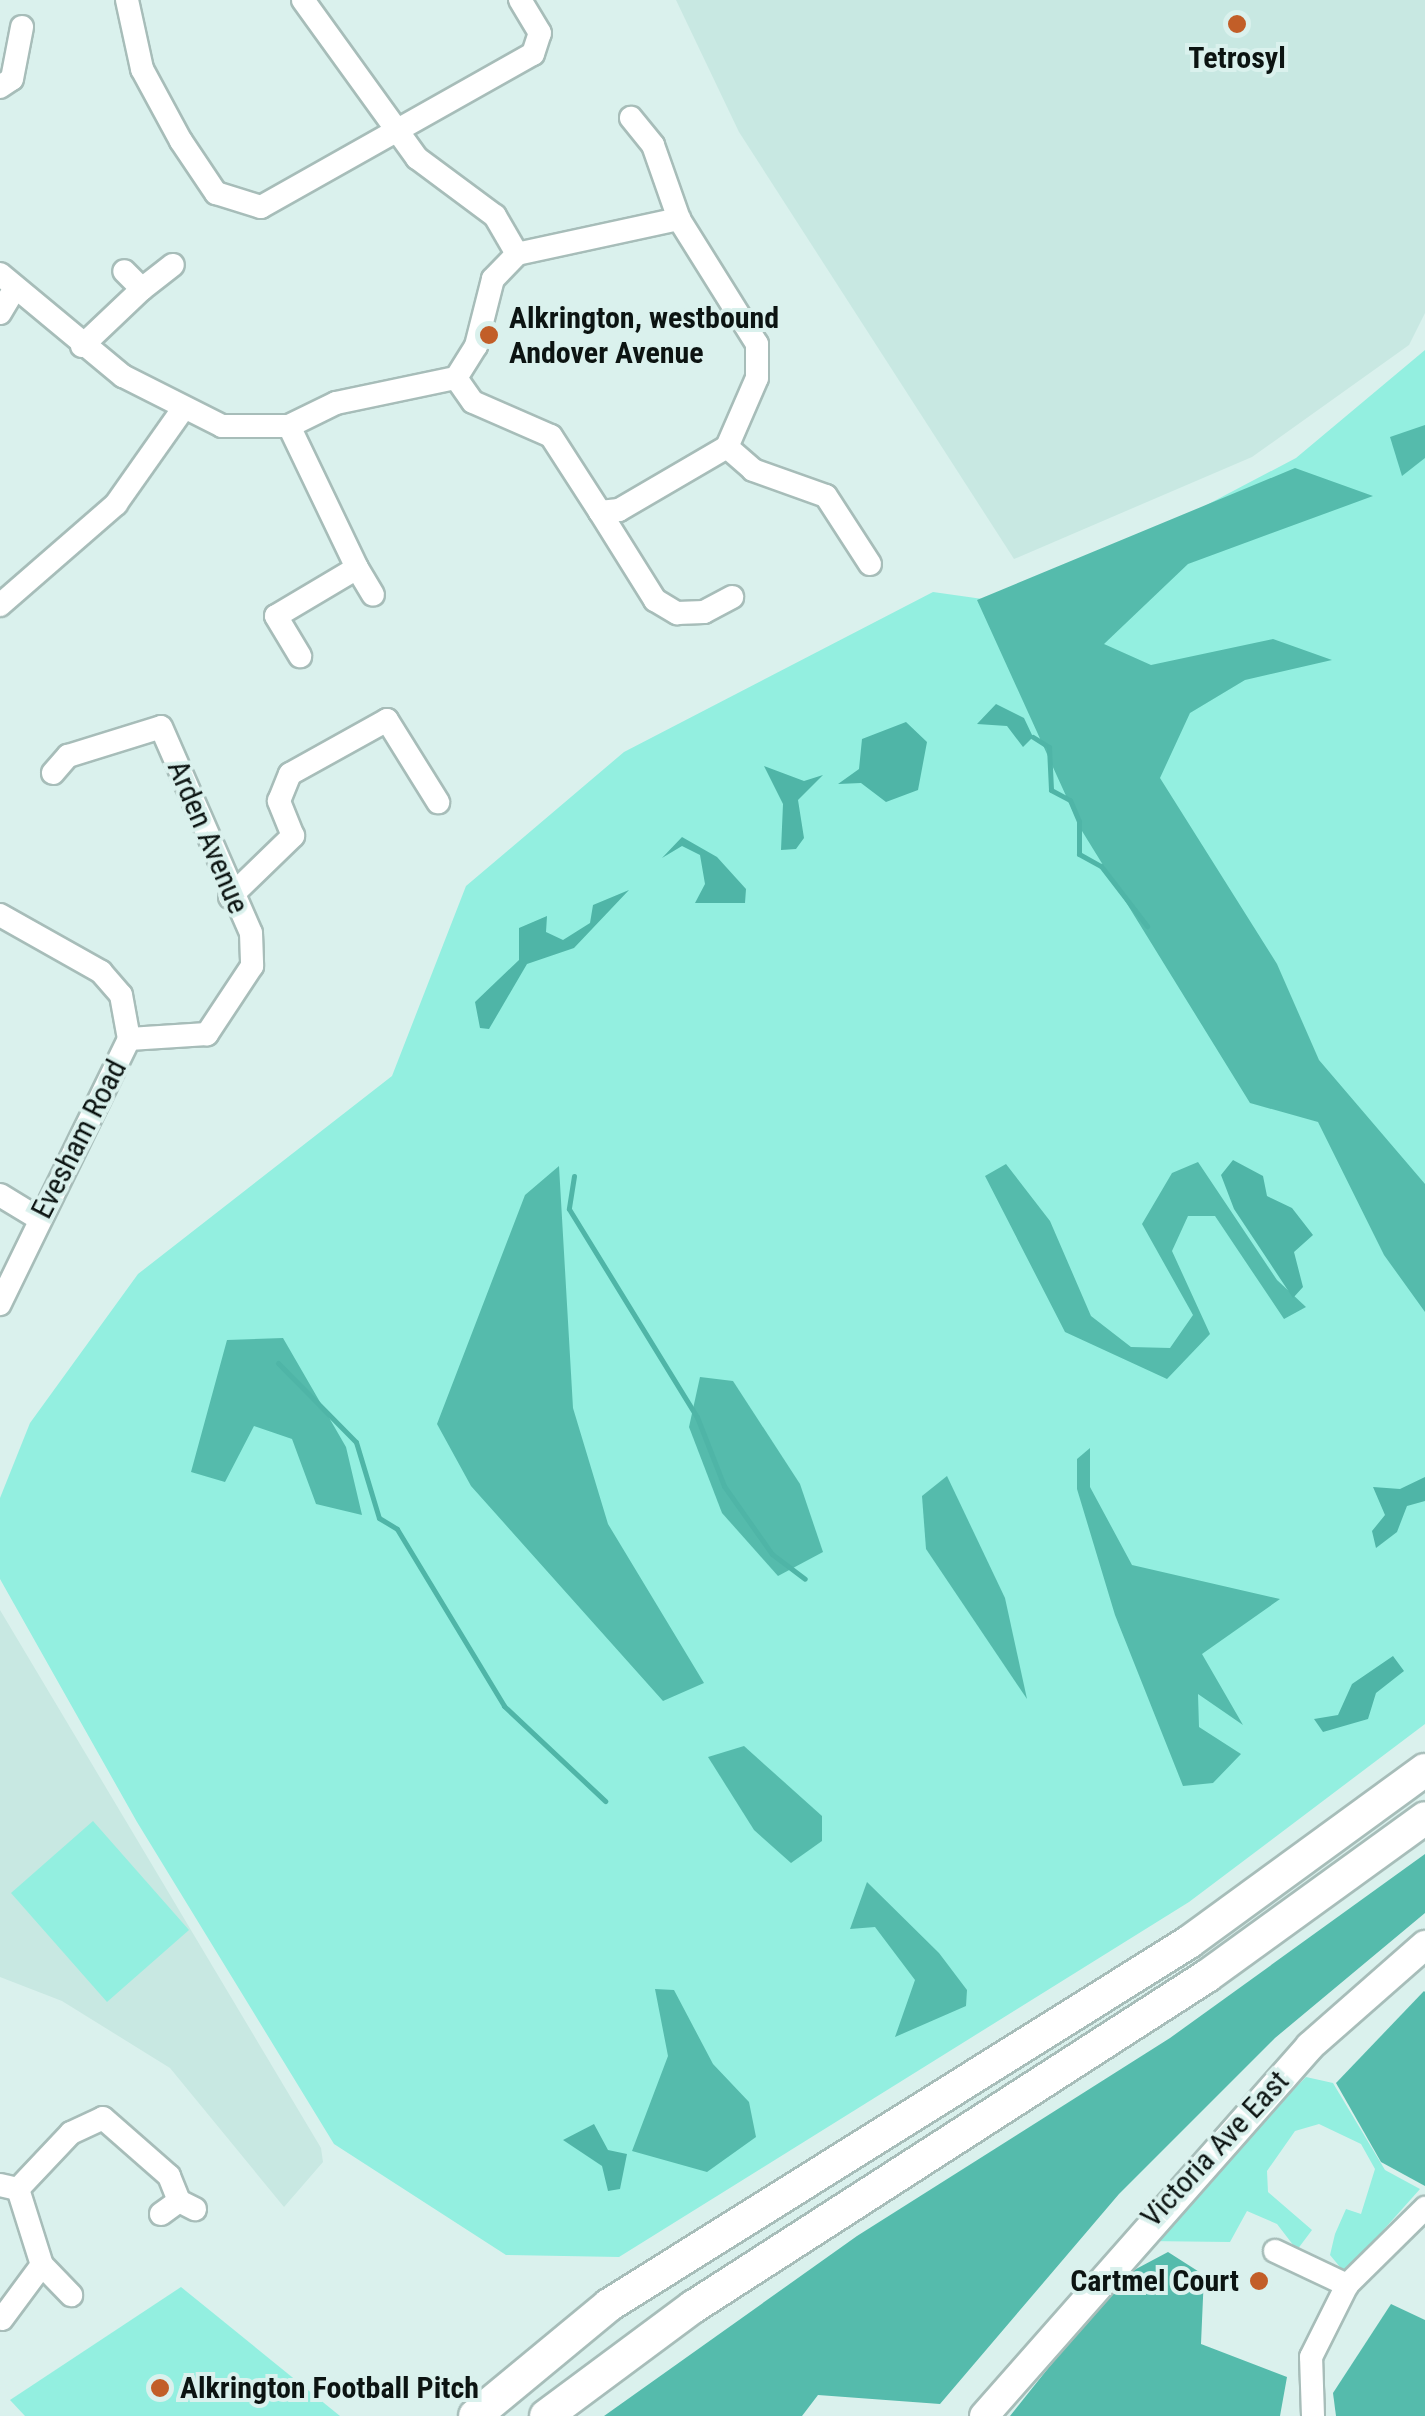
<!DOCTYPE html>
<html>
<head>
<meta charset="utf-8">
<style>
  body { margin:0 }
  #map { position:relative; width:1425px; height:2416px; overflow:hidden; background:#daf1ed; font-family:"Roboto Condensed",sans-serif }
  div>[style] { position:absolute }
  .built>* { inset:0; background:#c8e8e2 }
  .green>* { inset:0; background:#93efe0 }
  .forest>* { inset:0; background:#55bbac }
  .water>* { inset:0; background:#4fb5a7 }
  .stream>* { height:5px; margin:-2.5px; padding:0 2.5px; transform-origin:2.5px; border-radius:2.5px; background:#4fb5a7 }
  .roads { filter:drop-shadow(2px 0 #a7bdb9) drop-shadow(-2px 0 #a7bdb9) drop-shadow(0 2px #a7bdb9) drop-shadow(0 -2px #a7bdb9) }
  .minor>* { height:22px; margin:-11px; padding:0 11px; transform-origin:11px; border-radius:11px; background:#fff }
  .major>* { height:28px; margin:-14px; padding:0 14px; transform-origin:14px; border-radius:14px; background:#fff }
  .highway>* { height:32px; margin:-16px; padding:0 16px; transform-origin:16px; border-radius:16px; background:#fff }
  .dots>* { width:28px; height:28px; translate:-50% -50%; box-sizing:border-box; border:5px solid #daf1ed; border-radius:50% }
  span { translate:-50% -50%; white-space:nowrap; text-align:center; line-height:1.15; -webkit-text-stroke:8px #daf1ed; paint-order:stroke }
  .poi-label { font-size:30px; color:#0c1412; font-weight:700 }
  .left { translate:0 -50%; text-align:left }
  .right { translate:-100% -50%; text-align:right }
  .street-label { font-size:30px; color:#0c1412 }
</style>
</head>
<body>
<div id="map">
  <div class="built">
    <i style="clip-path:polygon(676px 0,1425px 0,1425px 313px,1409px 345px,1252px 457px,1014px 559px,739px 132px)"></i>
    <i style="clip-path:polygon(0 1610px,321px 2148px,323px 2162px,284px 2207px,170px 2068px,62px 2001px,0 1977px)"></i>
  </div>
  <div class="green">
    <i style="clip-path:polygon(1425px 350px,1425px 1724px,1189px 1902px,619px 2257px,506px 2255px,334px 2144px,137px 1822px,0 1579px,0 1498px,30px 1423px,138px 1274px,392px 1076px,466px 886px,624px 752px,933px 592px,1018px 604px,1296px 458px)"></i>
    <i style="clip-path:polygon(93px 1821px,189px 1930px,107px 2002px,11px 1893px)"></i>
    <i style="clip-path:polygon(1306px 2077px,1333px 2083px,1385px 2170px,1420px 2189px,1345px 2273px,1330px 2255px,1335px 2234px,1346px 2209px,1361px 2214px,1375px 2169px,1361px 2144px,1319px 2124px,1295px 2131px,1267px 2171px,1268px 2192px,1312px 2230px,1297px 2250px,1277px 2224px,1247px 2211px,1230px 2242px,1146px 2241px)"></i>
    <i style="clip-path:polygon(181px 2287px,340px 2416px,25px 2416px,10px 2400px)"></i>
  </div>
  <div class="forest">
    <i style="clip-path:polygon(1425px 425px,1425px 458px,1402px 476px,1390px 437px)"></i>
    <i style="clip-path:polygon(1295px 468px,1373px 496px,1188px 564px,1104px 644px,1151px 665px,1273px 639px,1332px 660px,1245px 680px,1190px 713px,1160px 778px,1277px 964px,1319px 1060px,1425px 1184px,1425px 1312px,1384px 1255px,1318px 1122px,1250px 1103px,1082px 831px,977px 600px)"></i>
    <i style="clip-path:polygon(1198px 1162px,1277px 1280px,1306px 1307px,1284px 1319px,1215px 1216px,1188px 1216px,1172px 1251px,1210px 1334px,1167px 1379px,1065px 1332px,985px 1176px,1006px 1164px,1050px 1221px,1091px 1316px,1131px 1347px,1170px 1348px,1193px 1315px,1142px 1224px,1172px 1173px)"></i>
    <i style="clip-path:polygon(559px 1166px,573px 1408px,608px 1524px,704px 1683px,663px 1701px,471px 1486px,437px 1424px,525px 1195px)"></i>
    <i style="clip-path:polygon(283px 1338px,346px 1447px,362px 1515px,316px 1504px,292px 1439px,254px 1426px,225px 1482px,191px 1472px,227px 1340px)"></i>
    <i style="clip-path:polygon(700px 1377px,733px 1381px,800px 1484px,823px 1552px,778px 1576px,722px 1513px,689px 1427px)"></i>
    <i style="clip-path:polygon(1090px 1448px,1090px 1487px,1132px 1565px,1280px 1599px,1202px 1654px,1243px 1725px,1198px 1694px,1199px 1727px,1241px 1754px,1213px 1783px,1183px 1786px,1115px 1615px,1077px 1489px,1077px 1459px)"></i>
    <i style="clip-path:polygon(947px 1476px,1005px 1598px,1027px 1699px,926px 1549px,922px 1496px)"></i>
    <i style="clip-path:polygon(744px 1746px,822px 1816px,822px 1841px,791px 1863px,754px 1830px,708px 1757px)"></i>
    <i style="clip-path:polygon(1425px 1854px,1425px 1913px,1275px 2038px,1119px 2194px,940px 2404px,818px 2395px,802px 2416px,604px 2416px,857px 2236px,1170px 2038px)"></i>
    <i style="clip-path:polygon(867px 1882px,939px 1953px,967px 1990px,966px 2006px,895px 2037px,915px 1980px,875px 1927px,850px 1929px)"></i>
    <i style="clip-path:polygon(655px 1989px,674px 1990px,713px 2064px,749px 2102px,756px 2137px,707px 2172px,632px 2151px,668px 2056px)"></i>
    <i style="clip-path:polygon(1424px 1991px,1425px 1992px,1425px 2186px,1381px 2162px,1336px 2083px)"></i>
    <i style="clip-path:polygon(1168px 2252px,1204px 2275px,1201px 2344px,1287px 2377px,1280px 2416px,1010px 2416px,1121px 2277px)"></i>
    <i style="clip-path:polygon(1391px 2304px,1425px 2320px,1425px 2416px,1336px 2416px,1333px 2393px)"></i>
  </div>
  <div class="water">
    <i style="clip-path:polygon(996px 704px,1024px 718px,1033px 737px,1023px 747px,1007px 726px,977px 724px)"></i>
    <i style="clip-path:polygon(906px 722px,927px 742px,918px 790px,886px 802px,861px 783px,838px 784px,859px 769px,862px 739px)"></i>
    <i style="clip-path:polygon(764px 766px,804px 781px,823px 775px,798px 800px,804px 838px,796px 849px,781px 850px,783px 804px)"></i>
    <i style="clip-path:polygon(682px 837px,717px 857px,746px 889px,745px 903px,695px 903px,705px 884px,700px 855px,682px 846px,662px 858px)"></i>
    <i style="clip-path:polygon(629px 890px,574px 948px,527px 964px,489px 1029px,480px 1028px,475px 1002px,519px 960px,519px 928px,547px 916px,546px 932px,563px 940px,590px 923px,593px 905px)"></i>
    <i style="clip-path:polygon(1233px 1160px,1263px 1176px,1267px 1196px,1292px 1208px,1313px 1235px,1294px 1252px,1303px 1287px,1293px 1298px,1234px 1209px,1221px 1175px)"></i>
    <i style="clip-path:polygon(1425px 1477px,1425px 1501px,1407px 1506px,1397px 1532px,1376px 1548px,1372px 1531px,1385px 1515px,1373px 1487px,1400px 1489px)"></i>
    <i style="clip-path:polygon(1393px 1656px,1404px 1671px,1376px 1693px,1368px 1719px,1323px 1732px,1314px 1719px,1338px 1715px,1352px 1684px)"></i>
    <i style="clip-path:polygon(594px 2124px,608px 2150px,627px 2154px,620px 2189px,608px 2191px,602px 2166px,563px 2140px)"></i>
  </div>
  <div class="stream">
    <i style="left:1033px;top:737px;width:19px;rotate:32deg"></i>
    <i style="left:1049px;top:747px;width:43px;rotate:87.3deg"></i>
    <i style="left:1051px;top:790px;width:21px;rotate:28deg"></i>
    <i style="left:1070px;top:800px;width:23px;rotate:67deg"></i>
    <i style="left:1079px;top:821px;width:33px;rotate:90deg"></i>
    <i style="left:1079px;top:854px;width:25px;rotate:29deg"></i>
    <i style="left:1101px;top:866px;width:76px;rotate:52.5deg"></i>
    <i style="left:574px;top:1176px;width:33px;rotate:99deg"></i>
    <i style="left:569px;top:1209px;width:244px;rotate:58.4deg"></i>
    <i style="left:697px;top:1417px;width:74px;rotate:68.6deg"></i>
    <i style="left:724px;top:1486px;width:83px;rotate:54.8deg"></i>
    <i style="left:772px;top:1554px;width:41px;rotate:37.1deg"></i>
    <i style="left:278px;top:1363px;width:111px;rotate:45.4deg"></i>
    <i style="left:356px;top:1442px;width:79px;rotate:73.2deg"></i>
    <i style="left:379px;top:1518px;width:21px;rotate:31deg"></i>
    <i style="left:397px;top:1529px;width:207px;rotate:58.8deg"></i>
    <i style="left:504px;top:1706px;width:139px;rotate:43.2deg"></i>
  </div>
  <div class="roads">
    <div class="minor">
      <i style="left:127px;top:0;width:71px;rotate:77.7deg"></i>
      <i style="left:142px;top:69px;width:82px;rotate:61.6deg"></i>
      <i style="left:181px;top:141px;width:63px;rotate:56.1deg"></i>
      <i style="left:216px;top:193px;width:47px;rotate:17.3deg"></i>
      <i style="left:261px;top:207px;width:312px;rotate:-29.4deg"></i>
      <i style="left:533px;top:54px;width:22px;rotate:-72deg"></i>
      <i style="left:540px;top:33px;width:39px;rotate:-121deg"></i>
      <i style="left:303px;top:0;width:195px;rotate:54.2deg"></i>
      <i style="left:417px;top:158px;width:97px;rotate:36.6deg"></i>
      <i style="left:495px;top:216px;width:44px;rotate:59.9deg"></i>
      <i style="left:0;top:87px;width:14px;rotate:-34deg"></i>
      <i style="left:12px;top:79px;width:53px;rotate:-79.1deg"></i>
      <i style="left:0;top:274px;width:160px;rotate:39.7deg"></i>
      <i style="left:123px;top:376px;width:111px;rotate:26.8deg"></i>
      <i style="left:222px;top:426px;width:67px"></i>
      <i style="left:289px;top:426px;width:52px;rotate:-26.1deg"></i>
      <i style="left:336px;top:403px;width:123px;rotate:-11.8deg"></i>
      <i style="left:142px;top:289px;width:39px;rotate:-38deg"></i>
      <i style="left:0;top:313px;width:29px;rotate:-59deg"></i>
      <i style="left:82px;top:346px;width:83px;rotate:-43.5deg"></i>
      <i style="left:142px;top:289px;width:25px;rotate:-135deg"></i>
      <i style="left:456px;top:378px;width:29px;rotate:55deg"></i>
      <i style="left:473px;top:402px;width:85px;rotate:23.6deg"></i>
      <i style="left:551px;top:436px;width:90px;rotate:57.2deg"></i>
      <i style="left:600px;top:512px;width:19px;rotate:-6deg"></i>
      <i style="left:619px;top:510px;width:125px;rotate:-30.3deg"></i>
      <i style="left:727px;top:447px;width:75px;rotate:-66.5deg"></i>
      <i style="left:757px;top:378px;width:34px;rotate:-90deg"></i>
      <i style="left:757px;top:344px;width:147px;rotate:-122deg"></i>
      <i style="left:679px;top:219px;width:78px;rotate:-109.4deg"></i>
      <i style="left:653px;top:145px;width:35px;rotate:-129deg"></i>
      <i style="left:456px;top:378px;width:38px;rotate:-58deg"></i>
      <i style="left:476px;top:346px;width:69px;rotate:-75.8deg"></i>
      <i style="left:493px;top:279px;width:35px;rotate:-46deg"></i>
      <i style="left:517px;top:254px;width:166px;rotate:-12.2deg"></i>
      <i style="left:289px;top:426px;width:157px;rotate:64.4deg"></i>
      <i style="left:357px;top:568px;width:94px;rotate:149.3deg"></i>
      <i style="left:276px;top:616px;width:47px;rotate:59deg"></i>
      <i style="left:727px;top:447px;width:35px;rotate:41deg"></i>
      <i style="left:753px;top:470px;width:77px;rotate:19.6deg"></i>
      <i style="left:826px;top:496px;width:81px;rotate:57.1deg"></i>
      <i style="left:600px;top:512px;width:104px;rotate:58deg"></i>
      <i style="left:655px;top:600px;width:26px;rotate:31deg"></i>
      <i style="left:677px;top:613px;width:27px;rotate:-2deg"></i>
      <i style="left:704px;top:612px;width:32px;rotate:-28deg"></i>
      <i style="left:357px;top:568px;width:31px;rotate:59deg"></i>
      <i style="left:0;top:605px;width:154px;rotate:-41deg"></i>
      <i style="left:116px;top:504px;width:113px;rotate:-54.8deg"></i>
      <i style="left:53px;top:773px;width:23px;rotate:-49deg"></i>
      <i style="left:68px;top:756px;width:97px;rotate:-17.3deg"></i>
      <i style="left:161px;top:727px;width:225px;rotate:66.4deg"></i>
      <i style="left:251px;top:933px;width:33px;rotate:88deg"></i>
      <i style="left:252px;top:966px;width:82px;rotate:123.5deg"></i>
      <i style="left:207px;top:1034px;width:78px;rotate:176.3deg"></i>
      <i style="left:230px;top:897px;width:88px;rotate:-44.1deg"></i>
      <i style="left:293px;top:836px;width:38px;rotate:-112deg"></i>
      <i style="left:279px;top:801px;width:29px;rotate:-68deg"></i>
      <i style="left:290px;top:774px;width:111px;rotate:-29.1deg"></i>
      <i style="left:387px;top:720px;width:97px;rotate:58.1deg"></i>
      <i style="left:0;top:915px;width:116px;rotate:29.4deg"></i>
      <i style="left:101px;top:972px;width:30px;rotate:49deg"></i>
      <i style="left:121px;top:995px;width:45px;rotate:79.7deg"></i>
      <i style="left:129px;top:1039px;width:295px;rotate:116deg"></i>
      <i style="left:0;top:1195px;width:44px;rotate:31.2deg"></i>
      <i style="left:0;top:2185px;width:18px;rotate:13deg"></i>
      <i style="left:18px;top:2189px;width:80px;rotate:72.5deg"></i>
      <i style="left:42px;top:2265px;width:42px;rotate:46deg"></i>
      <i style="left:18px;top:2189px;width:77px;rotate:-46.6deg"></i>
      <i style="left:71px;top:2133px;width:35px;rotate:-25deg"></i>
      <i style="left:103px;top:2118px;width:88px;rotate:41.3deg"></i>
      <i style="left:169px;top:2176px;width:27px;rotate:68deg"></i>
      <i style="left:161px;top:2214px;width:22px;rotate:-36deg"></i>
      <i style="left:179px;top:2201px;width:18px;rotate:27deg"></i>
      <i style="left:1275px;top:2251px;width:80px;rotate:25.3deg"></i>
      <i style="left:2px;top:2319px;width:67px;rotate:-53.5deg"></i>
      <i style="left:1313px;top:2416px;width:59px;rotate:-91.9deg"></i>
      <i style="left:1311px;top:2357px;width:80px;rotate:-63.4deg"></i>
      <i style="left:1347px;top:2285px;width:110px;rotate:-44.6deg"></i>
    </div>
    <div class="major">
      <i style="left:984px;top:2416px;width:493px;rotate:-48.6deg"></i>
      <i style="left:1310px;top:2046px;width:153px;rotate:-41.3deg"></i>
    </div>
    <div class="highway">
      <i style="left:475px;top:2416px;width:174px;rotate:-39.6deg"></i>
      <i style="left:609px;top:2305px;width:684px;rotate:-32.04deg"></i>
      <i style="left:1189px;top:1942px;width:292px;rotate:-36.1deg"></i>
      <i style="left:546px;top:2416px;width:183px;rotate:-36.6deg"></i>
      <i style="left:693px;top:2307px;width:611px;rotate:-32.78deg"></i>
      <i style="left:1207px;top:1976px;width:269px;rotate:-35.9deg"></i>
    </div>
  </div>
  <div class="dots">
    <i style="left:1237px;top:24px;background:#c25e28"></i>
    <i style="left:489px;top:335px;background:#c25e28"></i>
    <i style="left:1259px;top:2281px;background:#c25e28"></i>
    <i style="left:160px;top:2388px;background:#c25e28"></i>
  </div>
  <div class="poi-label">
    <span style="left:1237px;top:58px">Tetrosyl</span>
    <span class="left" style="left:509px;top:335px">Alkrington, westbound<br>Andover Avenue</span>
    <span class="right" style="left:1239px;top:2281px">Cartmel Court</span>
    <span class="left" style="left:180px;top:2388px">Alkrington Football Pitch</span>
  </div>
  <div class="street-label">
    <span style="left:208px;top:837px;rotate:67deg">Arden Avenue</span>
    <span style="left:79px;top:1139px;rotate:-63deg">Evesham Road</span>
    <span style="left:1215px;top:2149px;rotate:-47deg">Victoria Ave East</span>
  </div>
</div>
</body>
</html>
